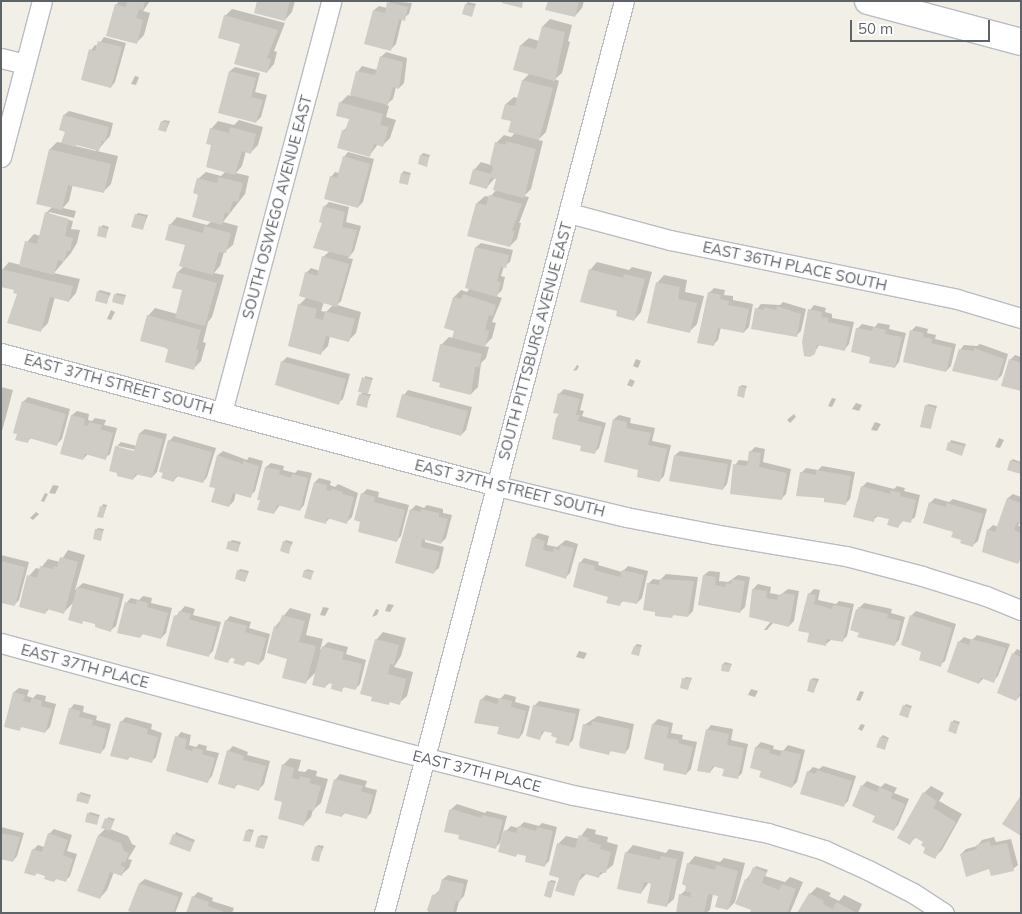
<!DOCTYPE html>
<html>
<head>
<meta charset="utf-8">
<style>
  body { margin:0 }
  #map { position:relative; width:1022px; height:914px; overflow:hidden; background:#f2efe7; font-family:Mulish,sans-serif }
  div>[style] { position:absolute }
  .shadow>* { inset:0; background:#0003 }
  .building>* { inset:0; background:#cfccc5 }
  .roads { filter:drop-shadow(1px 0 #b9bdc1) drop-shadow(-1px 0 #b9bdc1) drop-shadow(0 1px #b9bdc1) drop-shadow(0 -1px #b9bdc1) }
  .street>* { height:19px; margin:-9.5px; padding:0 9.5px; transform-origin:9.5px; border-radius:9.5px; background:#fff }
  .secondary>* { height:26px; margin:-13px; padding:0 13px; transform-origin:13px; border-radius:13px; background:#fff }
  span { translate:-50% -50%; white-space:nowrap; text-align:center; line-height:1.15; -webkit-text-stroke:4px #fff; paint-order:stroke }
  .street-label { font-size:15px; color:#5e6368 }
  .frame { position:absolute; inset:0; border:2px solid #5e6368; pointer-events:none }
  .scale { position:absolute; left:850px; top:20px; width:140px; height:22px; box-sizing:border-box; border:2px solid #5e6368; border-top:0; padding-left:6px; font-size:15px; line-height:18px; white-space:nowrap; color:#5e6368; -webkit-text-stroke:4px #fff; paint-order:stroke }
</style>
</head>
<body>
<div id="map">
  <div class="shadow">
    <i style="clip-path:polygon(119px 1px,150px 1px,143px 11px,150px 13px,144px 35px,137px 42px,116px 5px)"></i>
    <i style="clip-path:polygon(259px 1px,295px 1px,292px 12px,285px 20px)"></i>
    <i style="clip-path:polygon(390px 1px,412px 3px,409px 14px,402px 19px,396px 44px,391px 49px,374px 10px,379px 6px,387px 8px)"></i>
    <i style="clip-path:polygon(550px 1px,584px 1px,582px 8px,575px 16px)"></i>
    <i style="clip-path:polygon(468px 2px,476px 4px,471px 15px,466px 4px)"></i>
    <i style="clip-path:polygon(232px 9px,285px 23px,274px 51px,277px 52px,274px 64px,267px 72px,241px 43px,225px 16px)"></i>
    <i style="clip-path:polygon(550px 19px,572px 25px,568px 41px,570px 42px,562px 73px,555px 79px,559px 81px,546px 132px,538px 140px,543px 141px,531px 189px,524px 196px,529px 197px,519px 223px,521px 223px,517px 239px,510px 246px,469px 235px,477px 203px,485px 196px,490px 197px,496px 190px,498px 178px,495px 178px,487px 187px,474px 170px,481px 162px,491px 165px,496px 143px,504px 135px,511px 137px,515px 133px,506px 104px,514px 97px,518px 98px,523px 80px,530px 73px,515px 70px,521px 45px,529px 38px,539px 41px,543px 26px)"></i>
    <i style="clip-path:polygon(104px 37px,126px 43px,115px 82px,111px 87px,91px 50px,95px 45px,98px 46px)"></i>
    <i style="clip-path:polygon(386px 52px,407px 58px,404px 83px,399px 88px,396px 87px,393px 99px,386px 105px,389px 106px,386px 117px,396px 120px,390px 138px,383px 145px,378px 144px,370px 155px,343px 131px,348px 126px,350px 118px,337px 115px,341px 102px,348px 95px,351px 96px,358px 71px,362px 66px,377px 70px,381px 57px)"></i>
    <i style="clip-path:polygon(235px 67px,260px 73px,255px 92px,267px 95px,261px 117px,256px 122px,230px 71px)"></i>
    <i style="clip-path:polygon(135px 76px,139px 77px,136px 85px,131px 84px)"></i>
    <i style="clip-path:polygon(evenodd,69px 111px,113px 123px,110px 136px,97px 151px,118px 156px,111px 184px,104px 191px,73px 184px,69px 201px,63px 208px,76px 211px,74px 218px,49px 212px,49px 215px,73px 221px,71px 229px,80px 230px,77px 243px,71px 253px,54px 273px,80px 279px,76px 293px,69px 301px,55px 297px,48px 323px,40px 331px,2px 270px,9px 262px,21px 265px,27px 242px,34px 234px,40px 236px,46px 213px,52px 207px,50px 149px,57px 142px,63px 143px,66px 131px,64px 115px,69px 111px,77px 144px,97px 149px,96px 151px,75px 146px,77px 144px)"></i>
    <i style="clip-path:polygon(164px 120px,170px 121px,166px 131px,162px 122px)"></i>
    <i style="clip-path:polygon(239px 120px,263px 127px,258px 145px,251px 152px,246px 151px,242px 166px,236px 173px,249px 176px,245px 194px,223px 222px,238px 226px,233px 245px,224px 252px,220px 266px,214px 273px,224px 275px,212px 317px,208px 322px,203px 342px,206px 343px,201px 361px,194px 368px,170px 350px,148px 316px,155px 308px,177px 314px,184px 289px,178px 272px,184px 266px,186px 244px,170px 225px,177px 217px,207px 225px,212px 221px,200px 194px,198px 179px,206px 172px,221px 176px,226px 171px,213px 144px,211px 129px,218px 121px,234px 125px)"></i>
    <i style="clip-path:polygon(348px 152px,374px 159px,363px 202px,358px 207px,331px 177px,335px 172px,339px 173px,344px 157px)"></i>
    <i style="clip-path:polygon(423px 153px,430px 155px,426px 165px,421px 155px)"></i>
    <i style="clip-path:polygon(404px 171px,411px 173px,407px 183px,402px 173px)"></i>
    <i style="clip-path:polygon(evenodd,329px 202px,349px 207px,346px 222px,361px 226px,354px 251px,348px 258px,353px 259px,341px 301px,337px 305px,361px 312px,356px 333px,348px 341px,330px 336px,328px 346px,321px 353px,299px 305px,307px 297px,306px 273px,311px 268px,320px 271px,323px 257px,330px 251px,315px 247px,318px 233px,322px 229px,324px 207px,329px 202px,324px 302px,334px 304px,326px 312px,321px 311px,324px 302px)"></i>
    <i style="clip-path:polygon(138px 213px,148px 215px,143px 228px,136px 215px)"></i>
    <i style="clip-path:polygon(103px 225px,109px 227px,105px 237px,101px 227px)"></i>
    <i style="clip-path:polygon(481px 243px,513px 250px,510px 262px,504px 266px,501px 276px,505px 277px,502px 290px,496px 296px,502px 298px,492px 322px,496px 323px,492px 338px,484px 346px,489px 347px,486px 358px,481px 363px,478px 387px,471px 394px,433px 380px,442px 344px,449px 337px,453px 338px,455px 330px,454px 297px,461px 290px,467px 292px,470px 288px,466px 287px,476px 247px)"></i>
    <i style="clip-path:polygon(597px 262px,629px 270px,632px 267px,652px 272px,641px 312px,634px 320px,618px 310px,590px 270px)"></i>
    <i style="clip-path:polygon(664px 275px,687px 280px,685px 292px,704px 296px,697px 324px,690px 331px,657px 283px)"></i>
    <i style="clip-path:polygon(714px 288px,725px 290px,724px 295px,733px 296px,733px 300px,753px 304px,749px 327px,744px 332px,721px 327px,718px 340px,713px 345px,709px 293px)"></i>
    <i style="clip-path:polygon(100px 290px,111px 293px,106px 303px,98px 292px)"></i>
    <i style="clip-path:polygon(117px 293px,126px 295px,123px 304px,115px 295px)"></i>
    <i style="clip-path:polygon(783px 302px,806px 309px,801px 331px,796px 336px,757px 309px,761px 304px,780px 305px)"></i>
    <i style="clip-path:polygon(814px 305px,826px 308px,825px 312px,832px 314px,832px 318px,854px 322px,849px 344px,845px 349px,820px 344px,814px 353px,810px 310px)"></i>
    <i style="clip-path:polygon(111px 310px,115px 312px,111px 320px,107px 319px)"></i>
    <i style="clip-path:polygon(878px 323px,890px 325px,889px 329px,906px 333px,899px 362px,895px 367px,872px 356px,857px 329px,862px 324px,875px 327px)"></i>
    <i style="clip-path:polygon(916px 326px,928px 329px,927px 333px,936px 335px,935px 339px,956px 344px,951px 366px,946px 371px,911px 331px)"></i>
    <i style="clip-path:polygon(980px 344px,1008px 354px,1002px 375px,997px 380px,960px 350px,964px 345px,977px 346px)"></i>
    <i style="clip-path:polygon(1015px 355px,1021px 357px,1021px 390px,1010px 360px)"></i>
    <i style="clip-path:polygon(287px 357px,350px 374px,343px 399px,338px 403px,282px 362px)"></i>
    <i style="clip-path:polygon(636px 359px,641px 361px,638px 368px,633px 366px)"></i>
    <i style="clip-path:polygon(577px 365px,579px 366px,577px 370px,573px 371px)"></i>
    <i style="clip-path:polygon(365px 376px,373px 378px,367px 394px,371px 394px,366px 406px,360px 395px,363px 392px)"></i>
    <i style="clip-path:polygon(630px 379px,635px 381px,632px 387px,627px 385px)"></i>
    <i style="clip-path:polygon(742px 385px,747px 386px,743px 396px,740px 387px)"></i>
    <i style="clip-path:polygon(1px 387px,13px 390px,1px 435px)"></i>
    <i style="clip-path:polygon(564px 389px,584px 394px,580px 410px,584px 411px,582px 416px,606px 423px,599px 448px,594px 453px,583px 445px,561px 413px,559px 394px)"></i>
    <i style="clip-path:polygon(408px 390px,472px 407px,466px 430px,461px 435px,429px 427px,429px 424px,404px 395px)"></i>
    <i style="clip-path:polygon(28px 397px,70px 409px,62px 439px,57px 444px,32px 437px,27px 442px,23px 402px)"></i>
    <i style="clip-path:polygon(832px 398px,836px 399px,832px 407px,828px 406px)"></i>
    <i style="clip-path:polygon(856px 403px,862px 405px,859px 411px,852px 409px)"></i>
    <i style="clip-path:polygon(928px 404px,937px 406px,930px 428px,926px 406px)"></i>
    <i style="clip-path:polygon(77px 411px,89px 414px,88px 420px,92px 421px,95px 418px,106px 420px,104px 425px,117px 428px,110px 454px,105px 458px,88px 454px,83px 459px,72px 415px)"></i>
    <i style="clip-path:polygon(794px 414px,796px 417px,790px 423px,787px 420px)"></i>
    <i style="clip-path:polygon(619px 415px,631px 418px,630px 423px,655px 428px,652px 441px,671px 445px,664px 476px,659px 481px,640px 469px,614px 419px)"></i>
    <i style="clip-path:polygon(875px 422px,881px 424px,877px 431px,871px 430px)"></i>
    <i style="clip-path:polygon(evenodd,145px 429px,167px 434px,157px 472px,152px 477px,138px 474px,133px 479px,119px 472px,116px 447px,121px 442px,137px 446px,140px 433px,145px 429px,118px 446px,141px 451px,140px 454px,118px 448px,118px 446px)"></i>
    <i style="clip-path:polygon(174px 436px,216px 448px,207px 477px,203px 482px,179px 475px,174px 480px,169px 441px)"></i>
    <i style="clip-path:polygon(999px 438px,1004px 440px,1000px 448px,995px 447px)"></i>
    <i style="clip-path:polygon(951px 440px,966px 444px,962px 454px,947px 450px)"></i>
    <i style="clip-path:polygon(755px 447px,765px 449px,763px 462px,791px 469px,786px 494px,781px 499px,735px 465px,739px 460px,749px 461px,750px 452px)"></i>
    <i style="clip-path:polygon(223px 451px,247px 460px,249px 457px,263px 461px,255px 491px,250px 496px,236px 492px,234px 501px,229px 506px,216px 488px,218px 455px)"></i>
    <i style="clip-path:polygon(680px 451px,732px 460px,727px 484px,723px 489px,675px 455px)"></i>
    <i style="clip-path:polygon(1013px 459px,1021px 462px,1021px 472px,1011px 461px)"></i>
    <i style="clip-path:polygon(271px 463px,284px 466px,283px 470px,295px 473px,298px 470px,312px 473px,304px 505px,300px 510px,280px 505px,274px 513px,266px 467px)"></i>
    <i style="clip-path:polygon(822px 466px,855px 472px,850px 499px,845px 504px,826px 497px,801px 473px,806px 468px,818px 470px)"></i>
    <i style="clip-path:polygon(319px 478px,331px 481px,330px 485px,335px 487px,338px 484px,358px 493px,352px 517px,347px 522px,330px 518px,326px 522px,315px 482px)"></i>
    <i style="clip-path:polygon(867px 482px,894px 489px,897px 486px,905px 488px,904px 491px,920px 495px,915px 517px,910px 521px,904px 520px,898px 526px,890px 519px,878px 516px,873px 520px,862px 487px)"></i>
    <i style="clip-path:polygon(53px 485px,59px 486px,55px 494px,49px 493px)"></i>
    <i style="clip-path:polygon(367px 489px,379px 492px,378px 497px,409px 505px,401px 536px,396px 541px,361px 521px,362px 494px)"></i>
    <i style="clip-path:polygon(45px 493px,48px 494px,44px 502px,41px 501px)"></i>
    <i style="clip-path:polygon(1013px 494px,1021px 497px,1021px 522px,1018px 526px,1021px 526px,1021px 560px,1017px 563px,983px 551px,988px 530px,993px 525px,998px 527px,1008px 498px)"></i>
    <i style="clip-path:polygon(935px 498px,949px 502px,953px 499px,987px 509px,978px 541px,973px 545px,954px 531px,930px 503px)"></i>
    <i style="clip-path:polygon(103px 504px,107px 505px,103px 517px,99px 516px)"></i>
    <i style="clip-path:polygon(416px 505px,424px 508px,427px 505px,443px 509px,443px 513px,452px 515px,446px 538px,441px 543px,425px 539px,425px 542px,444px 547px,439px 568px,434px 572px,397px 563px,411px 510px)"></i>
    <i style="clip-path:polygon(36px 512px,39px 514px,33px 520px,30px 518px)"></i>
    <i style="clip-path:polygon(98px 528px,104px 529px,100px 540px,96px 530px)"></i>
    <i style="clip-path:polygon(538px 533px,549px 536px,547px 545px,557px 547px,566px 540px,578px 544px,570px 573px,565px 578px,533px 538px)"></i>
    <i style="clip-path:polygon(232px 540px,241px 542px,237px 551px,230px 542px)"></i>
    <i style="clip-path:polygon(286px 540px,293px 542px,288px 552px,284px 542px)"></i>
    <i style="clip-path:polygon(68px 550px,85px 555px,75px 590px,83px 583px,124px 594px,116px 626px,111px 630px,85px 620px,82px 622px,74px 602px,64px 612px,50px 608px,45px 613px,29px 576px,36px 568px,40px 569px,48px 559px,60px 562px)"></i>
    <i style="clip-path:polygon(1px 555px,29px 562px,19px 600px,14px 605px,1px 601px)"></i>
    <i style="clip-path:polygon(584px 558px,599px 562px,598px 565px,622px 572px,628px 566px,648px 571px,642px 598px,637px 603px,624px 600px,620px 604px,609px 597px,580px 563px)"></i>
    <i style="clip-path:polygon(240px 569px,249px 571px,245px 581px,238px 571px)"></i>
    <i style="clip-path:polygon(307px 569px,314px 571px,310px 578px,305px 571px)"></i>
    <i style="clip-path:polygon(709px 571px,720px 572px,719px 581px,728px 582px,738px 575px,750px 577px,745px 607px,740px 612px,704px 575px)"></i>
    <i style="clip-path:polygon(666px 574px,698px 577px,693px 611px,688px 616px,675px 614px,671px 617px,648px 584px,653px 579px,660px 580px)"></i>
    <i style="clip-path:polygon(758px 584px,771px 587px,770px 593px,780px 595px,788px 589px,799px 591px,794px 621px,789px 626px,773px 623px,767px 630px,764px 630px,772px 620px,750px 616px,753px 589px)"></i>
    <i style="clip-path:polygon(814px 589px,820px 590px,818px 600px,836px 604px,839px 601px,854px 604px,847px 636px,842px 641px,831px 640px,826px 644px,810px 632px,799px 630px,809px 594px)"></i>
    <i style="clip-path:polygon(143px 596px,152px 598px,151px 603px,172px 608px,166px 633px,161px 638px,144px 633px,140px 637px,127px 602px,131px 598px,139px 600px)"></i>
    <i style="clip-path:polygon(864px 603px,892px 609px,891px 613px,905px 617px,899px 640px,894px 645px,860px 632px,857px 610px)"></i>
    <i style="clip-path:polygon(388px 604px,394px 605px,390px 612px,385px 611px)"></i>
    <i style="clip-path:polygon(185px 606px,195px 609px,193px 615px,221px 622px,213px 651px,208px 656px,176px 616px)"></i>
    <i style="clip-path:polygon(323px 607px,329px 608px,325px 616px,320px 615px)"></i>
    <i style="clip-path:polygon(290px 608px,311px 614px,306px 635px,323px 639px,320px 650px,328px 642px,348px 647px,346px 654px,366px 660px,360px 684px,355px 689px,345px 686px,341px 690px,330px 682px,325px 687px,316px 672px,306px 682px,289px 658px,275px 627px)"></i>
    <i style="clip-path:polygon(376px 609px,379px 610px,377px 615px,372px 617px)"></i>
    <i style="clip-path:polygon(916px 611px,956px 624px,945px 661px,940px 665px,923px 651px,911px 616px)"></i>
    <i style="clip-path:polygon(230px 616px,251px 622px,249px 628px,270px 634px,264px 659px,259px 664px,248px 661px,244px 664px,232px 657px,228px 661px,226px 621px)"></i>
    <i style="clip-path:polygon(383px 632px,406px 638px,401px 656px,394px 667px,413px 672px,407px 696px,399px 703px,391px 701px,388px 704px,376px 640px)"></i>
    <i style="clip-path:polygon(977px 635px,1010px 644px,998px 676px,993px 681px,984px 678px,979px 683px,959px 642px,964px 637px,972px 640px)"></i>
    <i style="clip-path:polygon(637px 644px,642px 645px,638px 655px,635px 646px)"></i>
    <i style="clip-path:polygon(1017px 649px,1021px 651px,1021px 695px,1016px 700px,1013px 654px)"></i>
    <i style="clip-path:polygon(579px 651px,587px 653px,584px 659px,576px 657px)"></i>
    <i style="clip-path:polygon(725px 662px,732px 664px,729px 671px,723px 664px)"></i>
    <i style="clip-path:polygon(686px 677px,692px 678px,688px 688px,684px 679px)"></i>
    <i style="clip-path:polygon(813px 678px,819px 679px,814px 691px,811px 680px)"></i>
    <i style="clip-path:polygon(19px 688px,29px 690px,27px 696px,33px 698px,37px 694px,46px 696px,45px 701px,56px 704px,50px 727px,45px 732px,23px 726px,19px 729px,14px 692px)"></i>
    <i style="clip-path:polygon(751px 689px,758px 691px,755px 697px,748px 695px)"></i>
    <i style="clip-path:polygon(860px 691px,864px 692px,860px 701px,856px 700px)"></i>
    <i style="clip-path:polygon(505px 694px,516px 697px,515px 702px,530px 706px,523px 733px,519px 738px,500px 726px,481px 700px,486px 695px,500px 699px)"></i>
    <i style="clip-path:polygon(539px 701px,580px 709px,573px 740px,568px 745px,554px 732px,545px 730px,540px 738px,534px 706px)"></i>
    <i style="clip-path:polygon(74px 704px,84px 706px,83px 712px,97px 716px,96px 720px,111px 724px,105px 748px,100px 753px,70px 709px)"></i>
    <i style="clip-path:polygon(906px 704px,912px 706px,907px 717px,904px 706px)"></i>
    <i style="clip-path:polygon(598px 716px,634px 724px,629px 748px,625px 753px,612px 750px,609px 753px,584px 725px)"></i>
    <i style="clip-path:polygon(126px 717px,152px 724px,151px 729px,162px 733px,156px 757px,152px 761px,131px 756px,128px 759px,121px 722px)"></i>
    <i style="clip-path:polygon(658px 719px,673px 723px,671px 733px,683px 735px,682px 739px,697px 742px,691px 769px,686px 774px,666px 763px,646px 758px,653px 724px)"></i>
    <i style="clip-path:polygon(954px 720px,960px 722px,955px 732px,952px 722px)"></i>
    <i style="clip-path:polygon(861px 724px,865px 725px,862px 731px,858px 729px)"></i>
    <i style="clip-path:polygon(711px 725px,733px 729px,731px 740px,748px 744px,742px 773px,737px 778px,725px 768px,715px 766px,710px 772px,707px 730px)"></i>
    <i style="clip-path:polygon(181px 732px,191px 735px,189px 745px,196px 747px,199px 744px,207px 746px,206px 750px,219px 753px,212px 776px,208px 781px,168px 771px,177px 737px)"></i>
    <i style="clip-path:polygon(883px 735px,889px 738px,884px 748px,881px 737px)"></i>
    <i style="clip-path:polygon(761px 742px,774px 746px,773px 749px,783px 751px,788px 745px,805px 750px,797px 782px,792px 787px,762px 770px,751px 767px,756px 747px)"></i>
    <i style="clip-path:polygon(233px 746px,248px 752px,247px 755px,270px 761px,264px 784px,259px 789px,238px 784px,235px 787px,228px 751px)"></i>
    <i style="clip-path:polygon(290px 758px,301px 760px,298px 771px,305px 772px,308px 769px,317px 771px,316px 776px,328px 779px,321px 803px,313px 810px,311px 817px,304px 824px,283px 765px)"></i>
    <i style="clip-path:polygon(823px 766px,856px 776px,848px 801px,843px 806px,808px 772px,813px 767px,819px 769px)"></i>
    <i style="clip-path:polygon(340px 774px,367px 781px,365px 787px,377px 790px,371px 813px,366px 818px,346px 812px,342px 816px,327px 812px,336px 779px)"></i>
    <i style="clip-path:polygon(867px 781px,881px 787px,885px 783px,897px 788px,894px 793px,909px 799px,898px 825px,893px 830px,862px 786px)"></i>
    <i style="clip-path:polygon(931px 786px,944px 793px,939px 801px,962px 814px,942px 850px,934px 858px,924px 842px,916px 837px,910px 843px,924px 793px)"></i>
    <i style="clip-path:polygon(81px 792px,91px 795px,88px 803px,79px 794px)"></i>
    <i style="clip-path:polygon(457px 804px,485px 813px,487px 811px,507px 816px,500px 843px,495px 848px,461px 834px,450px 810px)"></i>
    <i style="clip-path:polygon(90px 812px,100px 815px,96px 824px,88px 814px)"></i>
    <i style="clip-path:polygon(108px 817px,115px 819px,110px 829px,128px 836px,132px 844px,136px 846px,128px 859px,132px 860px,129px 868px,121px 875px,114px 872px,107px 890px,100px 898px,99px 835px,106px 828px)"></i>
    <i style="clip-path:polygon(524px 822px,539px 826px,542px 823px,557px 827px,549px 861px,544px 866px,528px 855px,518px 853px,516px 856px,506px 831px,511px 826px,518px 828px)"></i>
    <i style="clip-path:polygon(1px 827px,24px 833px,17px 856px,13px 861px,1px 859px)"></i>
    <i style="clip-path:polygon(587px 828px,596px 830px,595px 834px,608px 837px,607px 842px,618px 845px,613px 865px,599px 876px,587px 873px,578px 882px,573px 895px,560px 877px,550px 874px,559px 843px,566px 836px,579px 839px)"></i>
    <i style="clip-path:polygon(54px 829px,72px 835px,67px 851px,77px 854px,70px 876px,65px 881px,38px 872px,35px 875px,33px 850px,38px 845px,44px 847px,49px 834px)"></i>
    <i style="clip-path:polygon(249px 829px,254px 830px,250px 841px,247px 831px)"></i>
    <i style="clip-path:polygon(176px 832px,195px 840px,190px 850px,171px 843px)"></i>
    <i style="clip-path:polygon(261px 835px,268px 836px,264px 848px,259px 837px)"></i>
    <i style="clip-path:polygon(994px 837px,996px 842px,1011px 839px,1018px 865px,1013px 869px,990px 867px,961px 854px,966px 849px,977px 846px,982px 840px)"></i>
    <i style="clip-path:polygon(318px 845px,324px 846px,318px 860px,316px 847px)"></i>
    <i style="clip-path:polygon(633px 845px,666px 853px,669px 849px,684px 852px,674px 899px,666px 906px,652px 883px,649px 882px,641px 893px,626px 853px)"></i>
    <i style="clip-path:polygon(695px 856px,720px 862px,724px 858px,745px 863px,735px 902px,728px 909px,719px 895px,713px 894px,710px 910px,706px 913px,677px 913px,680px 895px,687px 889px,688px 864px)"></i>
    <i style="clip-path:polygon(756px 866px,768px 870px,765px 876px,785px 882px,790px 877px,803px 882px,790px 913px,752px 913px,746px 880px)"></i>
    <i style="clip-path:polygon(448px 875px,468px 880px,464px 896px,459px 901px,456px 913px,431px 913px,433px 896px,440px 890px,443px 879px)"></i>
    <i style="clip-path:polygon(145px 879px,183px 893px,175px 913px,137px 913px,140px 883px)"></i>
    <i style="clip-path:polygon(551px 880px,556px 881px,551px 897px,549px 882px)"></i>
    <i style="clip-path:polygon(817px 887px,831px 893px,829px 896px,839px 901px,844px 895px,862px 904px,858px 913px,799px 913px,810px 894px)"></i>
    <i style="clip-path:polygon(198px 892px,213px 898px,212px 901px,234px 908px,232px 913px,188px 913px,193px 897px)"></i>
  </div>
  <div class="building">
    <i style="clip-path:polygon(127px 1px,145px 1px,143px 10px,139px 9px,136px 18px,143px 20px,137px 44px,106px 36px,115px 4px,126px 7px)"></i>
    <i style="clip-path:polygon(257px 1px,290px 1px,285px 21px,254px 13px)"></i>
    <i style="clip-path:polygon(502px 1px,523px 1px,522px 8px,502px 3px)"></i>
    <i style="clip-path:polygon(548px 1px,579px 1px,575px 17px,545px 10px)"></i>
    <i style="clip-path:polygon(387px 2px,408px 7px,405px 21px,399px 19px,391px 51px,364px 44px,373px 10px,385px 13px)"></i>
    <i style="clip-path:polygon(465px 4px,475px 6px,472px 17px,462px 14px)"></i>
    <i style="clip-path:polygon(224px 15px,278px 30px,267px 58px,271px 59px,267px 73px,234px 64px,240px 44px,218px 38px)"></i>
    <i style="clip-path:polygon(542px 26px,565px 32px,555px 81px,513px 70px,520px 45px,536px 49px)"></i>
    <i style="clip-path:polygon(98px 41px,122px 47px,111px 88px,81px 80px,89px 49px,95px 51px)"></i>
    <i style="clip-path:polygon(380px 56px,403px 62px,399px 89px,393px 87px,388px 105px,350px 95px,356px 71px,375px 75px)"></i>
    <i style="clip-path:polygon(229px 71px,256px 78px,251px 97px,263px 100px,256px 123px,218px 113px)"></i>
    <i style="clip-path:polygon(522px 80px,553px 88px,539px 140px,508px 132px,511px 121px,501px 119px,505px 104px,515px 106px)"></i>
    <i style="clip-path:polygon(339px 102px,383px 114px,380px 125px,389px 127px,383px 147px,374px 144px,370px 157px,337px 148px,342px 130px,345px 131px,349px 119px,336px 116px)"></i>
    <i style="clip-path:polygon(63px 115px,109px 127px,105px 142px,102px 141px,99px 151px,76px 145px,75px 147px,61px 143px,65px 132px,59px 130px)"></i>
    <i style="clip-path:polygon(161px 121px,168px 123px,166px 132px,158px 130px)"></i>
    <i style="clip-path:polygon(230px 127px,256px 134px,251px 154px,242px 151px,235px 175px,206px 167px,211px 145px,206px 144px,210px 128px,229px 133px)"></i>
    <i style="clip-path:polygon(506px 141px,536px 149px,524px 198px,493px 190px,496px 179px,490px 178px,487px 189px,469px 184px,473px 169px,491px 174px,493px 168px,490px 163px,495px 142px,505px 145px)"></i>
    <i style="clip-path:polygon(49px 149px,111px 164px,104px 193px,68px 185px,62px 210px,36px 204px)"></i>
    <i style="clip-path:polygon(420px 155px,429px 157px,427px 167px,418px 164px)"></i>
    <i style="clip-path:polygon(343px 156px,370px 164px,358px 208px,324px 199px,330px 176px,337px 178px)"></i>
    <i style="clip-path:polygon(401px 173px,410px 175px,408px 185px,399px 183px)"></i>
    <i style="clip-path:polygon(218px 177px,243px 183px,238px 202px,233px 201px,229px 214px,225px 212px,222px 225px,192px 217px,198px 195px,193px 193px,197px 178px,217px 183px)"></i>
    <i style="clip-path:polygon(489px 195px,522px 204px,512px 230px,515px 231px,510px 247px,467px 236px,476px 203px,486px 205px)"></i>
    <i style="clip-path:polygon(323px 206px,345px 212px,342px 227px,357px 230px,350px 257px,313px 248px,322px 223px,319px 222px)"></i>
    <i style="clip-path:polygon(45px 212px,69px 219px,65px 236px,73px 238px,70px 251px,67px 251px,64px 262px,58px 260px,54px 275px,19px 266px,25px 241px,37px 244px)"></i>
    <i style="clip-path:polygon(135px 214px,146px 217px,143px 230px,131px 227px)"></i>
    <i style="clip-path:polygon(169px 224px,203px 233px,204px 226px,231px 233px,226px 253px,219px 252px,213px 275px,179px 266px,185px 245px,165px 240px)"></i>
    <i style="clip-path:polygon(99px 226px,108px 229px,106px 238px,97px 236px)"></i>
    <i style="clip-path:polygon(475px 247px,509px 255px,506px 268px,501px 267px,497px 281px,501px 282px,497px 297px,465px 288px)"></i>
    <i style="clip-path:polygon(322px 256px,349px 264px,337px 307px,299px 296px,305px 272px,317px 276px)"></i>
    <i style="clip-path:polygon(1px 269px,73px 286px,69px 302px,50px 297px,41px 332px,7px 323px,17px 294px,13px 293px,14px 290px,1px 287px)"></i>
    <i style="clip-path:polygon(589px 269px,623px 278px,624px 274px,645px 279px,634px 321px,616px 316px,617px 311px,580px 302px)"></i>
    <i style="clip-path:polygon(177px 272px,217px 283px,205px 326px,175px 318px,182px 290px,172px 288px)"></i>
    <i style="clip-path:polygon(656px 282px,680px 287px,678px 299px,697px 303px,690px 333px,647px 323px)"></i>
    <i style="clip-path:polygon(97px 291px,109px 295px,107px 304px,95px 301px)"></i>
    <i style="clip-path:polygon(708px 292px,721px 295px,720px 299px,729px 301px,728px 305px,749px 309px,744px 333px,718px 328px,714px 346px,697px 343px)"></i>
    <i style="clip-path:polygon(114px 294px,125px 297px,123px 305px,112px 302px)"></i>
    <i style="clip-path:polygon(463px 294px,496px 305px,493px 316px,489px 315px,485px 330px,489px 331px,485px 347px,452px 338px,454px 331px,444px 328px,453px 297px,461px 299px)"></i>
    <i style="clip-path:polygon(298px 304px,317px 309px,315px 318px,323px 320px,325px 311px,355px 319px,349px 342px,326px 336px,321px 355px,288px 346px)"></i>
    <i style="clip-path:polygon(777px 306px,801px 314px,797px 337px,751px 329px,755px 308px,764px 310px,764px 307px,776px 310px)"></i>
    <i style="clip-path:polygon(808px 309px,822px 312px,821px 317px,828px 318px,828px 322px,850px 327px,845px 351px,817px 345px,815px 354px,810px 357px,804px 356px,802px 342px)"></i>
    <i style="clip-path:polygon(147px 315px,201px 330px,196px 349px,199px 350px,194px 370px,165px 362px,168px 350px,166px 348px,140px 341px)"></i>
    <i style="clip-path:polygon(873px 327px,886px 330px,885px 334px,902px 337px,895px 368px,869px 363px,870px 357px,851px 352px,856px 328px,872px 331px)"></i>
    <i style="clip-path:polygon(910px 330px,924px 333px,923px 337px,932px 339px,931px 343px,952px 348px,946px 372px,903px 362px)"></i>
    <i style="clip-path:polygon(440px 344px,482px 354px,479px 367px,475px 367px,471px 395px,439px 387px,440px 383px,432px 381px)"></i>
    <i style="clip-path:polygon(974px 348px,1004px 359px,997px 381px,952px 371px,959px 349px,974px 351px)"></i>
    <i style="clip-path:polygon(1009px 359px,1021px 363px,1021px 391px,1001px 386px)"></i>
    <i style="clip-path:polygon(281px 361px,346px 379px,339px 405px,275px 385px)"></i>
    <i style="clip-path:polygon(362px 377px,372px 380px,368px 394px,358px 392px)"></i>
    <i style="clip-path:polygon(739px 386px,746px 388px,744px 398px,737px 396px)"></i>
    <i style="clip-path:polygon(558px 393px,580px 399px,576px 415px,580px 415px,578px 421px,602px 427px,595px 454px,580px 451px,581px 446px,552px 439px,556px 418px,559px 414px,553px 413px)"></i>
    <i style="clip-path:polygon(359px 394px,369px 396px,367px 408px,356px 405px)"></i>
    <i style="clip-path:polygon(402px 394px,468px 411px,461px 436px,396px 417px)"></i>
    <i style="clip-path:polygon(22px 401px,66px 414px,57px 446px,29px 438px,28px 443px,15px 440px,17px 434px,13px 433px)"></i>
    <i style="clip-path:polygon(925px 405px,936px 408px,931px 429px,920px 427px)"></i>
    <i style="clip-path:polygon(71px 415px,85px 419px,84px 425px,88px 426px,89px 422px,102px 425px,100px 429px,113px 433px,106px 460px,85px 454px,83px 460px,60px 454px)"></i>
    <i style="clip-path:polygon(613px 419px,627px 422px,626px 428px,651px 433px,648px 445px,667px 449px,660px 482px,637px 477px,638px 470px,604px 462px)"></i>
    <i style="clip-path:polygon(139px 433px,163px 439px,152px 478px,135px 474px,133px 480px,117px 476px,117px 473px,109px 471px,115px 446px,134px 451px)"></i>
    <i style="clip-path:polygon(168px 440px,212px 452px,203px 483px,176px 476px,174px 482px,161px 478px,163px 473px,159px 472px)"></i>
    <i style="clip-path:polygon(948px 442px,965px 446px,962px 456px,946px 450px)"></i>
    <i style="clip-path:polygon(749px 451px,761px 453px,759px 467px,787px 473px,782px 500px,730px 494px,733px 464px,747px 466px)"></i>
    <i style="clip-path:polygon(217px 455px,243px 464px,243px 461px,259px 466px,251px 498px,233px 493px,229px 507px,211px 502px,215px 488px,209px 487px)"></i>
    <i style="clip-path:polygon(674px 455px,728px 464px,723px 490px,669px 481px)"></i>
    <i style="clip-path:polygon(1010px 460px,1021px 464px,1021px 474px,1007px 470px)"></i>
    <i style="clip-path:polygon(265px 467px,280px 470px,279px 474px,291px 478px,292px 474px,308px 478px,300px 511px,277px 505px,274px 514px,257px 510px,260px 500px,257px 500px)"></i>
    <i style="clip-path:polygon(816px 470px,851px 476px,846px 505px,824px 502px,824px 498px,796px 496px,800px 472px,816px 475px)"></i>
    <i style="clip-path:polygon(314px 482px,327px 485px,326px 490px,331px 491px,332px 489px,343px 492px,342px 494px,354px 497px,347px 524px,327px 518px,326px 524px,304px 518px)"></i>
    <i style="clip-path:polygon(861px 486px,890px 494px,891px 490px,901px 493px,900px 496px,916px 500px,911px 523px,902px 521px,898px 528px,887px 525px,889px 519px,875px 516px,874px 522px,853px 517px)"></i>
    <i style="clip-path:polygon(361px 493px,375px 497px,374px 502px,405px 510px,397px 542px,358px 532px,360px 522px,354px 520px)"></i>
    <i style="clip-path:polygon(1007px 498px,1021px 503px,1021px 523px,1017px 522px,1014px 530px,1021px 533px,1021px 558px,1018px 564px,982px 552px,987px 529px,995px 532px)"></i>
    <i style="clip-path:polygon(929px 502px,946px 507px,947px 503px,983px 514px,973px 547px,960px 543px,961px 540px,951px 537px,953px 532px,923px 523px)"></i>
    <i style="clip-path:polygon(100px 506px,106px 507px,103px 518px,97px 517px)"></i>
    <i style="clip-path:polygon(410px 509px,420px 512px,421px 509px,439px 513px,439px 517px,448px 519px,441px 544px,422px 539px,421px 547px,440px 552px,434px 574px,395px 563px)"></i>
    <i style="clip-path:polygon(95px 529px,103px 531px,101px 541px,93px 539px)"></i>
    <i style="clip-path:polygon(532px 537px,545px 541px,543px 550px,553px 552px,554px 548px,559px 550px,560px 545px,574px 548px,566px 579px,525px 566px)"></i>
    <i style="clip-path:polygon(228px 541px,240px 544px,238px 552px,226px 549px)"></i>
    <i style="clip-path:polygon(283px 541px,291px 544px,289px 554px,280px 551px)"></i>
    <i style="clip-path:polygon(60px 557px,78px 562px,64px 614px,47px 609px,45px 614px,19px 607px,27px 575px,37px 578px,40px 566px,53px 569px,54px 566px,57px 567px)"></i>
    <i style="clip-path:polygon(1px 561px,25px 567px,15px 606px,1px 603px)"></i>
    <i style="clip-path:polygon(579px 562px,595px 566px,594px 570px,620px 577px,622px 570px,644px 575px,637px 604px,621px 601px,620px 606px,606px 603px,608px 597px,573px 587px)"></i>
    <i style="clip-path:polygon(237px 570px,248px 573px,245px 582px,235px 579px)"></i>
    <i style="clip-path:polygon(304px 570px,313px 572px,311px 580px,302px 577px)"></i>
    <i style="clip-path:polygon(703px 575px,716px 577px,715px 585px,725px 587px,726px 583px,731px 584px,732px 579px,745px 581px,740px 613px,698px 605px)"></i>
    <i style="clip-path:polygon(660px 579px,694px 581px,688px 617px,673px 615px,672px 618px,655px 616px,655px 612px,643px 610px,647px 583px,659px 585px)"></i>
    <i style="clip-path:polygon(77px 587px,120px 598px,111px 632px,95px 627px,95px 624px,83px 621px,82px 624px,68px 620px)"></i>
    <i style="clip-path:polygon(752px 589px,767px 591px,766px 598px,777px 600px,778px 596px,781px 596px,782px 593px,795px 595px,789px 627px,749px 617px)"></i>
    <i style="clip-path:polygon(808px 593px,816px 595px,814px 604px,832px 609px,833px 605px,850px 608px,843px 642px,827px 639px,826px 646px,807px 642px,809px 633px,798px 631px)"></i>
    <i style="clip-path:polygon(137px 600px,148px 603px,147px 607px,168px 613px,161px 639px,142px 634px,140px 638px,117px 633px,125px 602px,136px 604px)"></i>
    <i style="clip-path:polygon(858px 607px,888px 614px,887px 618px,901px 621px,895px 646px,857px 637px,859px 633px,850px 630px,856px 609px,858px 610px)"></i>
    <i style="clip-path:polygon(179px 611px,191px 614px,189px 619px,217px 627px,209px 657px,166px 646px,174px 615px,177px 616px)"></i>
    <i style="clip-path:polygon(282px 615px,305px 621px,299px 642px,316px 646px,306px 684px,282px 678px,287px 659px,267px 653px,274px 626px,278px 628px)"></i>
    <i style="clip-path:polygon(910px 615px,952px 628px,941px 667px,919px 660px,921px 652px,901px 645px)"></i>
    <i style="clip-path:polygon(225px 620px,247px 626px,245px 632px,266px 638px,259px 665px,246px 661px,244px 666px,233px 663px,235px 659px,230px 657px,228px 663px,214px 659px)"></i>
    <i style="clip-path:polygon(375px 639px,399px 645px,394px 665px,390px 664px,388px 674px,406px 679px,400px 705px,389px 702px,389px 705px,371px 701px,372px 697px,360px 694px)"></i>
    <i style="clip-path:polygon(971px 639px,1006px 648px,994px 683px,981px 678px,979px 684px,947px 672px,958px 641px,969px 645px)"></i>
    <i style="clip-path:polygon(322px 646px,344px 652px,342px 659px,362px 664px,356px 690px,343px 687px,342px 692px,331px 689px,332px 684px,327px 683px,325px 688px,312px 685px)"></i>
    <i style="clip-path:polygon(634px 646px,641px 647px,639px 656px,631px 654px)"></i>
    <i style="clip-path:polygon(1012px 653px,1021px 657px,1021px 691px,1016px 701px,997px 693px)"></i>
    <i style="clip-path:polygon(722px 664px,731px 665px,729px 672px,721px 671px)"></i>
    <i style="clip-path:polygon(682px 678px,691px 679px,688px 690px,680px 688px)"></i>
    <i style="clip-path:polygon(810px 679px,817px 681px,814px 693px,807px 691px)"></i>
    <i style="clip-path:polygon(13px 692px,25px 695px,23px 701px,30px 703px,32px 698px,42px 701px,41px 706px,52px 709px,45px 733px,21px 727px,20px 731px,4px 727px)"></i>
    <i style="clip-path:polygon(499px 698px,512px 701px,511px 707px,526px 711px,519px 739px,497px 734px,499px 727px,474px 723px,480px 699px,497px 704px)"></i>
    <i style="clip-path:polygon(533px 705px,576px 714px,569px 746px,555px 743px,557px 738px,551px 736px,552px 733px,542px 731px,540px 740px,526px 736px)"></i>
    <i style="clip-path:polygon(903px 705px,911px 708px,908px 718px,899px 715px)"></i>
    <i style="clip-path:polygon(69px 708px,80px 711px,79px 717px,93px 720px,92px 725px,107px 729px,101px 754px,59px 744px)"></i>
    <i style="clip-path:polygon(120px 721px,148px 729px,147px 734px,158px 737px,152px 763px,129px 757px,128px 760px,110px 756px)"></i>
    <i style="clip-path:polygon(592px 721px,630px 729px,625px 754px,610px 751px,609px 755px,580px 748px,579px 744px,583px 724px,591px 726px)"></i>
    <i style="clip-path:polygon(951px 721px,959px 724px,956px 734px,948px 731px)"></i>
    <i style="clip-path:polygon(652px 724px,669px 727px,667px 738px,679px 740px,678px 743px,693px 747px,686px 775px,663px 770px,664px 764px,644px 759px)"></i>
    <i style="clip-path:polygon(706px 729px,729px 734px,727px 745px,744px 748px,738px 779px,722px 776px,724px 769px,712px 766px,710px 773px,697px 771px)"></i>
    <i style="clip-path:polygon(175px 736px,187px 739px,185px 749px,192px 751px,193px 748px,203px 750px,202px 754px,215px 758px,208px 783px,166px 771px)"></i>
    <i style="clip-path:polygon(880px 737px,888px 739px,885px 750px,876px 747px)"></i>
    <i style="clip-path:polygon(755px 747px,770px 750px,769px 753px,780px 756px,782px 750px,801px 754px,792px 788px,759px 777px,761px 771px,750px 768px)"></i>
    <i style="clip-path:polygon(227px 750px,244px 756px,243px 760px,266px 766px,259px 791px,236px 784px,235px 789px,218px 784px)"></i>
    <i style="clip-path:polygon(282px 764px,294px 768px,292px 778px,299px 780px,300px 776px,311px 779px,309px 783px,321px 786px,314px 811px,308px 810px,304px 826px,278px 819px,282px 802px,274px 800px)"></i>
    <i style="clip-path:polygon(817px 770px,852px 781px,844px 807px,800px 794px,807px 771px,815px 774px)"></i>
    <i style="clip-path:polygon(334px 779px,363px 786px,361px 791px,373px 795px,367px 819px,343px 813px,342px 817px,325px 813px)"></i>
    <i style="clip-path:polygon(861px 785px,877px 792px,879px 787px,893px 793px,891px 798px,905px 804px,894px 831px,872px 822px,875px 816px,852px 806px)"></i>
    <i style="clip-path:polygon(923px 792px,937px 801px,933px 808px,956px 822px,935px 859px,923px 853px,925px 848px,921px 845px,923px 842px,914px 837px,910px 845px,897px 838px)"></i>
    <i style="clip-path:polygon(78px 793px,90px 797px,88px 804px,76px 801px)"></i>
    <i style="clip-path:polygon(1021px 795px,1021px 836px,1002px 824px)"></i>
    <i style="clip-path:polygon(452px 809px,481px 818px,482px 815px,503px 820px,496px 849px,458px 839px,459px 835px,444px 832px,449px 810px)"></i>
    <i style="clip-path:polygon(87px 813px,99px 817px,97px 825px,85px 822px)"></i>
    <i style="clip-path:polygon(105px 818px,114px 821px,110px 831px,101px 828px)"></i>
    <i style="clip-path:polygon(518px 826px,536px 831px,537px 827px,553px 831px,545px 867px,525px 862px,526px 856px,517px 854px,516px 857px,498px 852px,503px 832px,505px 830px,516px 833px)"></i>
    <i style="clip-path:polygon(246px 830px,253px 832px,250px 842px,243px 841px)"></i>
    <i style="clip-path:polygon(1px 833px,20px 837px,13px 862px,1px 859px)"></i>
    <i style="clip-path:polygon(48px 833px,68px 840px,63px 855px,73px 859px,66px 882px,56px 879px,54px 882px,44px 879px,45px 876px,36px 873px,35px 876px,24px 873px,32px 849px,42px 852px)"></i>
    <i style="clip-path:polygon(173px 834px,194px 842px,190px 852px,169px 844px)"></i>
    <i style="clip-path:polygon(98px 835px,121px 843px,124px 851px,129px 853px,125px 863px,122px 862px,121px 866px,125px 867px,122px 876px,110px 872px,100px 899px,77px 891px)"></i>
    <i style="clip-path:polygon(579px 835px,589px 838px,588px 841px,601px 845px,600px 849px,611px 852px,606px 873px,600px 872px,599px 878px,582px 873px,574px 896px,555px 891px,559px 878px,549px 875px,557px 843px,575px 848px)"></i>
    <i style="clip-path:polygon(258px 836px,267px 838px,264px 849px,255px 847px)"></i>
    <i style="clip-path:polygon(990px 841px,991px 846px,1007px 843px,1014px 871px,991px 876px,989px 869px,966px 877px,960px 854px,977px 849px,976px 845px)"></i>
    <i style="clip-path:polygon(315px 846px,322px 848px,319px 862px,311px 860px)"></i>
    <i style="clip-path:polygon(625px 852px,660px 860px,661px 856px,677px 859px,667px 907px,647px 903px,651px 884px,644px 882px,641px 894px,617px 889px)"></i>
    <i style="clip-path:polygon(687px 863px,715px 870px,716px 865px,738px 871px,728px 910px,715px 907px,718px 896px,708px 894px,704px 913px,676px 913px,679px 894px,690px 897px,691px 893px,685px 891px,686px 886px,682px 884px)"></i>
    <i style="clip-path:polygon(753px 867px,766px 872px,762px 883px,779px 890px,782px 884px,796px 889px,787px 913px,750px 913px,751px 910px,735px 904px,745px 879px,748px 880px)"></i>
    <i style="clip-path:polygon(442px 879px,464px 884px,460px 902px,456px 901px,453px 913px,429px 913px,427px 910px,432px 895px,438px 894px)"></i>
    <i style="clip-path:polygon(548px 881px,555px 883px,551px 898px,544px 896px)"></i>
    <i style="clip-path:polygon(139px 883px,179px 897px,173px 913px,134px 913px,128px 911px)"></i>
    <i style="clip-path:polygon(809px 893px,824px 901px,823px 904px,833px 909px,836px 902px,857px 913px,797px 913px)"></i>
    <i style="clip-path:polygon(192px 896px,209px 902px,208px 906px,227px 913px,186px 913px)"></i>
  </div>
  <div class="roads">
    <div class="street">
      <i style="left:1px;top:58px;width:25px;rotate:14deg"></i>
      <i style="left:1px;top:157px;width:161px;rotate:-75.3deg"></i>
      <i style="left:569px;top:213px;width:105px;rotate:15deg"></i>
      <i style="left:670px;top:240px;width:293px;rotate:11.6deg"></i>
      <i style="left:957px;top:299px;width:67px;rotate:16.5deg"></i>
      <i style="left:1px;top:353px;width:514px;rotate:15.01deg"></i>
      <i style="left:497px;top:486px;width:133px;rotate:13.5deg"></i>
      <i style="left:626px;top:517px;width:90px;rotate:10.9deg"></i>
      <i style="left:714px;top:534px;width:134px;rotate:9.5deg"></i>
      <i style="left:846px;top:556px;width:79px;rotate:14.7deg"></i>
      <i style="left:922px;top:576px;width:67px;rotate:17.4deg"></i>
      <i style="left:986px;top:596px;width:38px;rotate:22deg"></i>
      <i style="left:222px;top:412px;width:425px;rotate:-75.1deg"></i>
      <i style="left:1px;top:643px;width:412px;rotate:15.2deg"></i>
      <i style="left:399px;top:751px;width:179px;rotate:14.2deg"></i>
      <i style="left:573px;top:795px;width:199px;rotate:11deg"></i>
      <i style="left:768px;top:833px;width:59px;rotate:16.9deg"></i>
      <i style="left:824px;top:850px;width:48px;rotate:24.4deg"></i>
      <i style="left:868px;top:870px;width:51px;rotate:27.1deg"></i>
      <i style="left:913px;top:893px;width:37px;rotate:33deg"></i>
      <i style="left:384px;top:913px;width:943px;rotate:-75.26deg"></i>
    </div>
    <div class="secondary">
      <i style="left:868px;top:1px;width:158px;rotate:15deg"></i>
    </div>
  </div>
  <div class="street-label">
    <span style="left:277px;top:207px;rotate:-75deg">SOUTH OSWEGO AVENUE EAST</span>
    <span style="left:795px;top:266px;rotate:12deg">EAST 36TH PLACE SOUTH</span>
    <span style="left:535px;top:341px;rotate:-75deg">SOUTH PITTSBURG AVENUE EAST</span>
    <span style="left:119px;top:384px;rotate:15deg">EAST 37TH STREET SOUTH</span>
    <span style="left:510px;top:488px;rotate:14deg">EAST 37TH STREET SOUTH</span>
    <span style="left:85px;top:666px;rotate:15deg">EAST 37TH PLACE</span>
    <span style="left:477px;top:771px;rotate:14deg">EAST 37TH PLACE</span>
  </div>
  <div class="frame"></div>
  <div class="scale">50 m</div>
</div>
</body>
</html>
